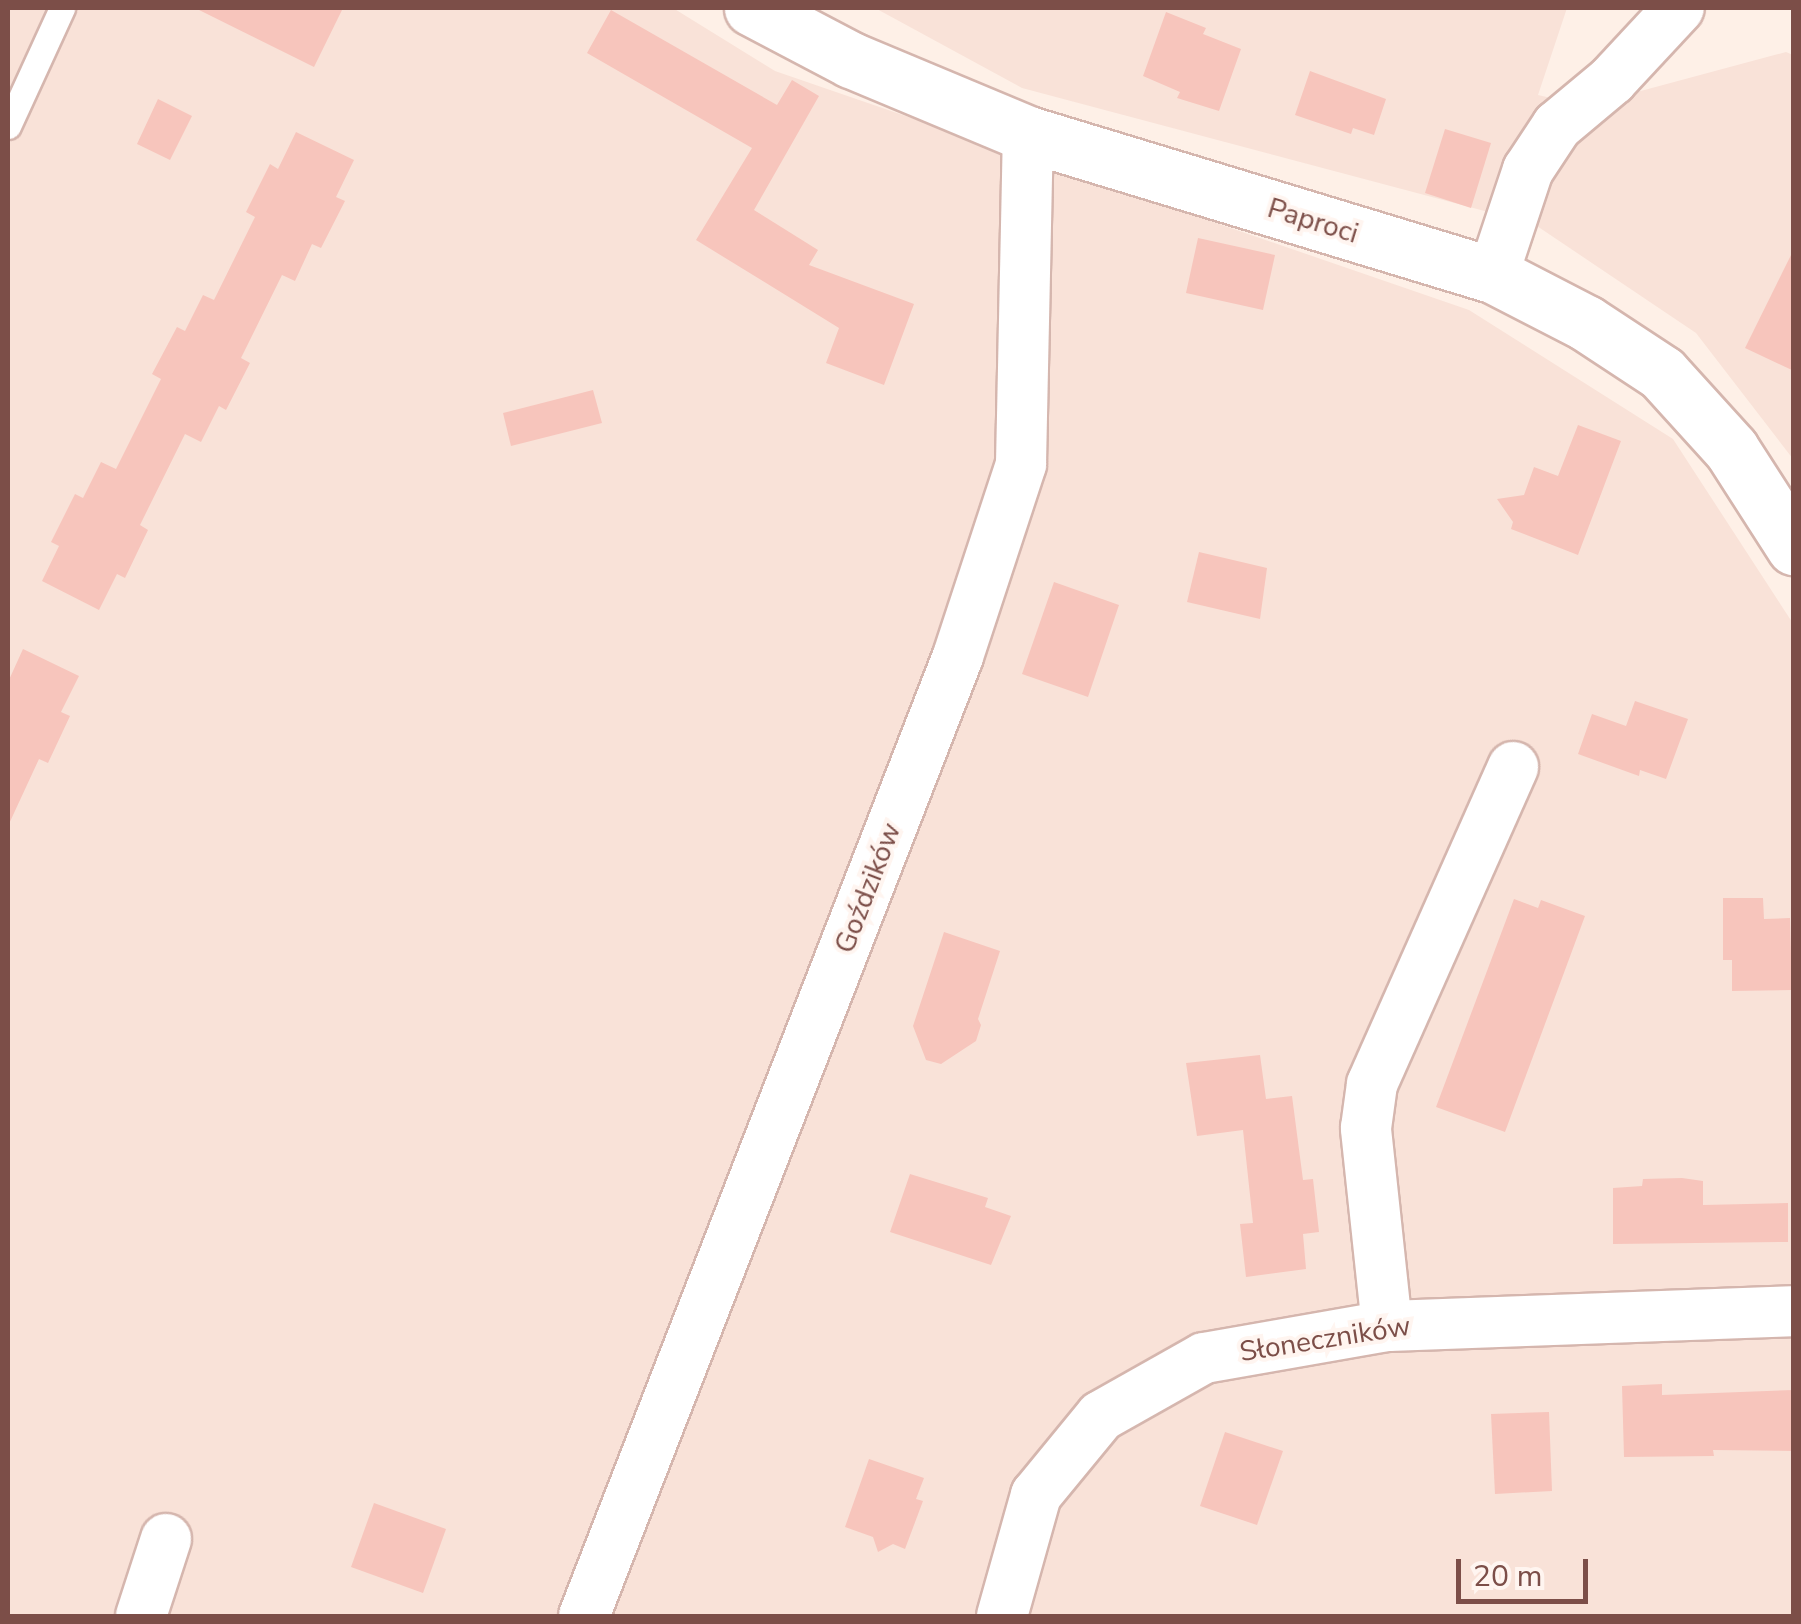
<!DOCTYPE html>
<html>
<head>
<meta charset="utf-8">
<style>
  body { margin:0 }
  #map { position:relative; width:1801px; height:1624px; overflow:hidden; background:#fef0e7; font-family:"Nunito Sans",sans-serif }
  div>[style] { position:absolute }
  .residential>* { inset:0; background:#f9e2d8 }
  .building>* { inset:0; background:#f7c5bc }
  .roads { filter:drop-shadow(2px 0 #d5b6ae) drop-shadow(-2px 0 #d5b6ae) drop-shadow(0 2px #d5b6ae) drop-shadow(0 -2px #d5b6ae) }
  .service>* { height:25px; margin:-12.5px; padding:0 12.5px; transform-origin:12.5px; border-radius:12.5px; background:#fff }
  .minor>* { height:50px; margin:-25px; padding:0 25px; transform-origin:25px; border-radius:25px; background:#fff }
  .tertiary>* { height:55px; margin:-27.5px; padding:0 27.5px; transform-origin:27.5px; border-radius:27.5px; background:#fff }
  span { translate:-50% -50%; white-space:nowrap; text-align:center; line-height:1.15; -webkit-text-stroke:8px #fff5f0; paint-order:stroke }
  .street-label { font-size:28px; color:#7c4e48 }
  .frame { position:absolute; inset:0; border:10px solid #7c4e48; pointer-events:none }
  .scale { position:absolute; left:1456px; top:1559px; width:132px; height:45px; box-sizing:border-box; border:5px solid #7c4e48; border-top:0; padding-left:12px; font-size:30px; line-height:35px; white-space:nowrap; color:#7c4e48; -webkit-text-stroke:8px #fff5f0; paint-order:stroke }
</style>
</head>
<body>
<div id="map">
  <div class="residential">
    <i style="clip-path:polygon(8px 8px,673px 8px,775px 71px,1469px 310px,1673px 439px,1794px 625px,1793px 1616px,8px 1616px)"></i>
    <i style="clip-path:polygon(875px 8px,1567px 8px,1538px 95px,1585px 106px,1786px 52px,1793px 55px,1793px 459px,1696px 333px,1534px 224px,1022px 88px)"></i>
  </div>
  <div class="building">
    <i style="clip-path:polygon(195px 8px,343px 8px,314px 67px)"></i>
    <i style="clip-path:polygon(611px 10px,777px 105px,792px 80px,819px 96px,754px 210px,818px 250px,809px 265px,914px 304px,884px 385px,826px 363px,839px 328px,696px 240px,752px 148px,587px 53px)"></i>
    <i style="clip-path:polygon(1166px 12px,1206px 28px,1203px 34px,1241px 49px,1219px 111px,1177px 98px,1180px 92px,1143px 76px)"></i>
    <i style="clip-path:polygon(1310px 71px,1386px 99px,1374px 135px,1353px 128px,1351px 134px,1295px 115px)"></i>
    <i style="clip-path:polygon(158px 99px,192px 116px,170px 160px,137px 144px)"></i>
    <i style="clip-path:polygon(1445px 129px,1491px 143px,1471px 208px,1425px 193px)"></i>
    <i style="clip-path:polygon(296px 132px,354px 160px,336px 197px,345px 201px,321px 248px,312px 244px,295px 281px,282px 275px,241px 358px,250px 363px,226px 410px,219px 406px,201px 442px,185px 434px,140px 525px,148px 530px,125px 578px,117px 574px,99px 610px,42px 581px,59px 546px,51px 542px,75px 494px,83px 498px,101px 462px,116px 469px,161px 379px,152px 374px,177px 327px,185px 331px,203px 295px,214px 300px,255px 217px,246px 212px,270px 164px,278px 169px)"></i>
    <i style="clip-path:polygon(1198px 238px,1275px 255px,1263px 310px,1186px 293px)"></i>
    <i style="clip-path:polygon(1794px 249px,1794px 371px,1745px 348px)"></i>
    <i style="clip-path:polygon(593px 390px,602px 423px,511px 446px,503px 413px)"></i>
    <i style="clip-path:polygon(1578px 425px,1621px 441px,1578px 555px,1511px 529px,1513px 522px,1497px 499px,1524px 495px,1534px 467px,1558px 476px)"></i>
    <i style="clip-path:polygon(1199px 552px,1267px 568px,1260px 619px,1187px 602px)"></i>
    <i style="clip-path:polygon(1054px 582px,1119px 605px,1088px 697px,1022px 674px)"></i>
    <i style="clip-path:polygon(23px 649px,79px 676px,61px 712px,70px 716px,48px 763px,39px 759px,8px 826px,8px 682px)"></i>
    <i style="clip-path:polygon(1635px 701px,1688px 719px,1666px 779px,1640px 770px,1639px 776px,1578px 754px,1592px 714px,1626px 726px)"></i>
    <i style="clip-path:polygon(1723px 898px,1763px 898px,1764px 919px,1790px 918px,1792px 990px,1732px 991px,1732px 960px,1723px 960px)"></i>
    <i style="clip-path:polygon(1514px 899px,1538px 908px,1541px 900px,1585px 916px,1505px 1132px,1436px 1107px)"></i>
    <i style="clip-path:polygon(944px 932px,1000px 951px,978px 1019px,981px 1025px,976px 1041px,941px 1064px,926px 1060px,913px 1026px)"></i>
    <i style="clip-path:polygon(1260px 1055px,1266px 1099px,1292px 1096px,1303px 1180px,1313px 1179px,1319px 1232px,1303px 1234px,1306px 1269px,1246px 1277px,1240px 1224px,1253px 1223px,1243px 1130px,1197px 1136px,1186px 1063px)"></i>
    <i style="clip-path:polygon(910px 1174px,988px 1198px,985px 1207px,1011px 1216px,991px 1265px,890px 1232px)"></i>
    <i style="clip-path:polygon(1682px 1178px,1703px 1181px,1703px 1205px,1788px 1203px,1788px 1242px,1613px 1244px,1613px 1188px,1642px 1186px,1643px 1179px)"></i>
    <i style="clip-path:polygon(1662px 1384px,1662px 1395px,1794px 1390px,1794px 1451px,1713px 1450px,1714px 1456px,1624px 1457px,1622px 1386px)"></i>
    <i style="clip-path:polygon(1549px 1412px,1552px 1491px,1495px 1494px,1491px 1414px)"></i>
    <i style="clip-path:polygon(1225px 1432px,1283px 1451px,1257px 1525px,1200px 1506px)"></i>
    <i style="clip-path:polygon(869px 1459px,924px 1478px,916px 1499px,923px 1501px,905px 1549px,893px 1544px,878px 1552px,873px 1537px,845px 1527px)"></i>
    <i style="clip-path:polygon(374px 1503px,446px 1529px,423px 1593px,351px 1567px)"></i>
  </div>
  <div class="roads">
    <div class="service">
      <i style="left:8px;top:126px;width:130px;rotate:-65.4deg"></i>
    </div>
    <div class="minor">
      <i style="left:1493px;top:275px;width:111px;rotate:-71.6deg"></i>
      <i style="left:1528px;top:170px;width:53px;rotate:-56.6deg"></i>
      <i style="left:1557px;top:126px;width:72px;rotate:-39.9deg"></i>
      <i style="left:1612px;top:80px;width:98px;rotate:-47.1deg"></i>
      <i style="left:1387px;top:1326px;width:199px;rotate:-96.1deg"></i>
      <i style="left:1366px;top:1128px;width:44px;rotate:-82.2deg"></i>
      <i style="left:1372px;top:1084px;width:347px;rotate:-66deg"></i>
      <i style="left:141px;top:1616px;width:81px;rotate:-72deg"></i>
      <i style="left:584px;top:1616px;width:1030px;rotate:-68.71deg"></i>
      <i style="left:958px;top:656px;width:202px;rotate:-71.8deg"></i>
      <i style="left:1021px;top:464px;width:330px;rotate:-88.8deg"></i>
      <i style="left:1002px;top:1616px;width:126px;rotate:-74.3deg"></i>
      <i style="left:1036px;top:1495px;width:102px;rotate:-50.6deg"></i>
      <i style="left:1101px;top:1416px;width:118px;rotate:-29.4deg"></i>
      <i style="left:1204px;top:1358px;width:186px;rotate:-9.9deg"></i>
      <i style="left:1387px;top:1326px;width:407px;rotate:-2.1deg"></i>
    </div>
    <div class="tertiary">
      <i style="left:752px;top:8px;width:112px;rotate:27.7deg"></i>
      <i style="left:851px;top:60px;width:192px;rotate:22.7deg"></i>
      <i style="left:1028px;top:134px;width:486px;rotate:16.9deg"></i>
      <i style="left:1493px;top:275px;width:105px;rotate:27.3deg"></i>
      <i style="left:1586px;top:323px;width:91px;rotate:33.3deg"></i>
      <i style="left:1662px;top:373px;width:103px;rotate:47.8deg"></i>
      <i style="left:1731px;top:449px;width:117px;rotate:57.3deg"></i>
    </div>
  </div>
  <div class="street-label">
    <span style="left:1313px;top:221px;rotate:17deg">Paproci</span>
    <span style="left:868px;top:888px;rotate:-69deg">Goździków</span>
    <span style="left:1325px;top:1339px;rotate:-9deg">Słoneczników</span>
  </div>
  <div class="frame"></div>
  <div class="scale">20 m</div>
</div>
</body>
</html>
